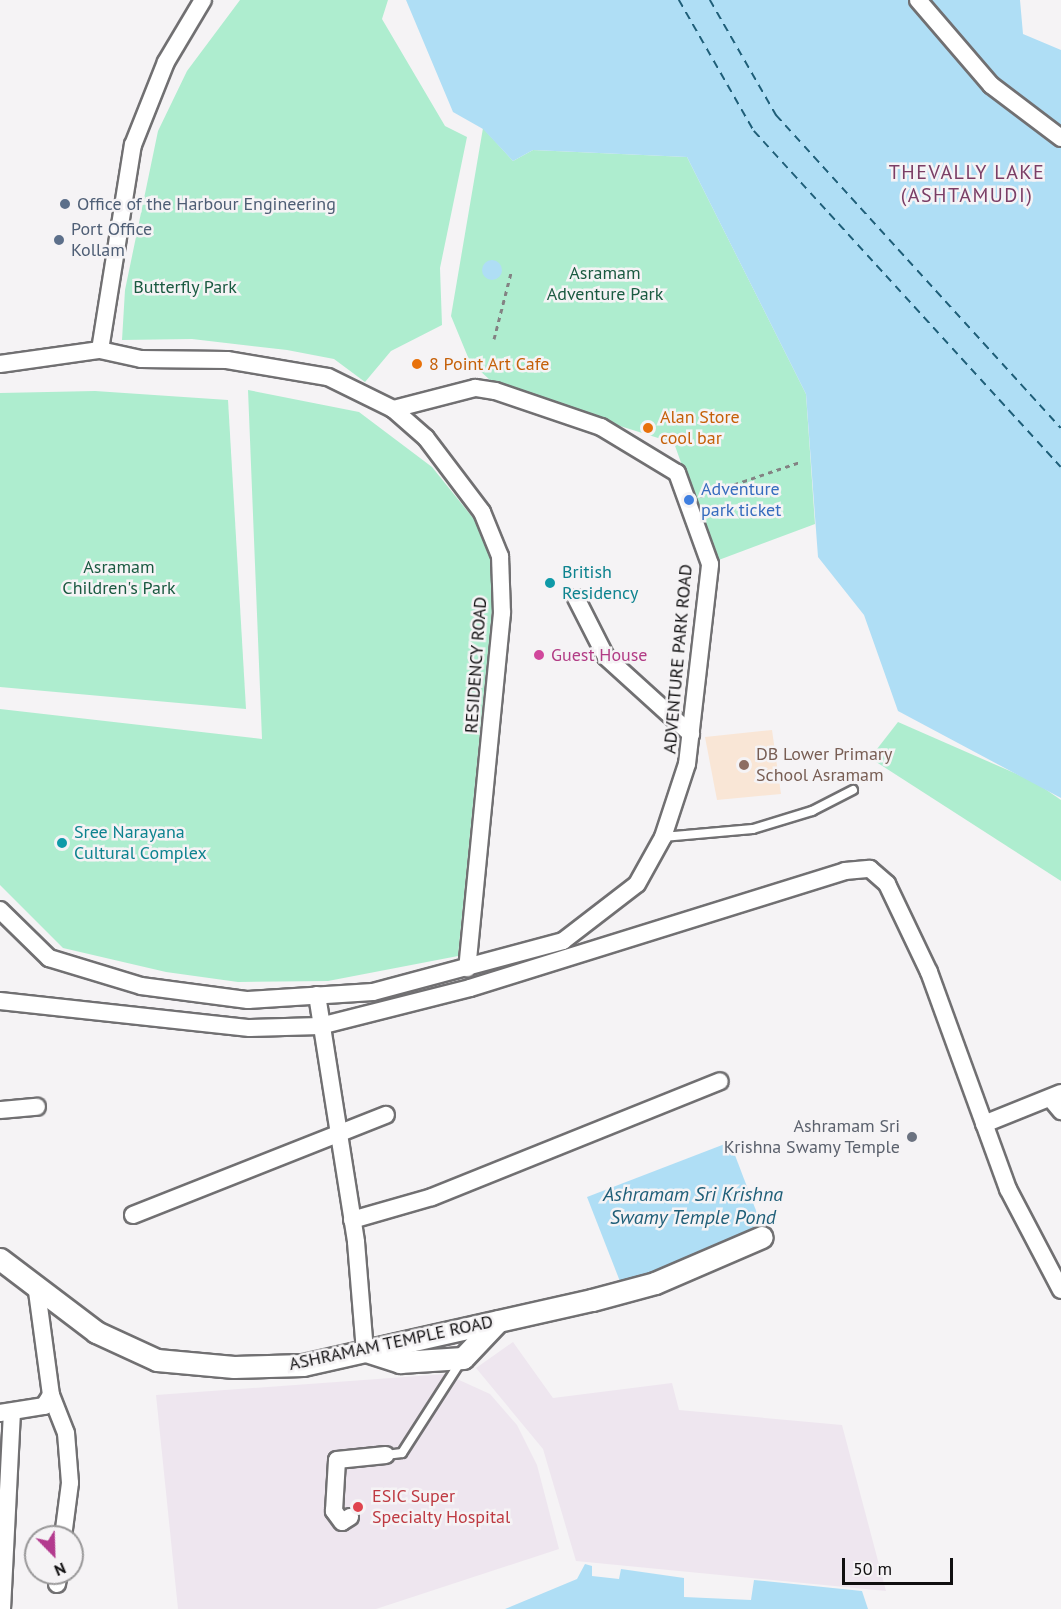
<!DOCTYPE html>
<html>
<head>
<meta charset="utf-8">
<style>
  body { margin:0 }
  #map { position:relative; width:1061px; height:1609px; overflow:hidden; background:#f5f3f5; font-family:"PT Sans",sans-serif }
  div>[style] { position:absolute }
  .built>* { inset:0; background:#eee6ef }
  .education>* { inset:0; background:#f9e6d6 }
  .green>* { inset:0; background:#aeedcf }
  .water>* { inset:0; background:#afdef5 }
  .round { border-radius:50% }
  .ferry>* { height:1.5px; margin-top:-0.75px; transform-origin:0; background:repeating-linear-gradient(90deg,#1e5e78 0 8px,transparent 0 14px) }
  .path>* { height:3px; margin-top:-1.5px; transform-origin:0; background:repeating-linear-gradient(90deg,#838283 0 4.5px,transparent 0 9px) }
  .roads { filter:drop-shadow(2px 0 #717072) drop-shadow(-2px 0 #717072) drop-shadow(0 2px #717072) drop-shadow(0 -2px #717072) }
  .service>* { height:8px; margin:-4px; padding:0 4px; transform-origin:4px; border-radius:4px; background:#fff }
  .minor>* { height:16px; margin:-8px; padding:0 8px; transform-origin:8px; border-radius:8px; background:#fff }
  .tertiary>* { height:21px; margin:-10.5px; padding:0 10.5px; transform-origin:10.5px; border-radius:10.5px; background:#fff }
  .dots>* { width:16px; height:16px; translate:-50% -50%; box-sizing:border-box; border:3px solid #f5f3f5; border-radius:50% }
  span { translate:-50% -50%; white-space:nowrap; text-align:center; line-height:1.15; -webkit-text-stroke:5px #f5f3f5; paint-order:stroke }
  .service-label { font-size:18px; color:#4e5e75 }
  .left { translate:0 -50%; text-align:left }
  .park-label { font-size:18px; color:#1a5a41 }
  .food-label { font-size:18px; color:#c56008 }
  .shop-label { font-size:18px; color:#366cbe }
  .culture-label { font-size:18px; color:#0d838f }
  .hotel-label { font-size:18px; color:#b23c85 }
  .street-label { font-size:18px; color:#100f10 }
  .education-label { font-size:18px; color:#785e54 }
  .worship-label { font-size:18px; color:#5b616d }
  .right { translate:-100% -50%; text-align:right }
  .health-label { font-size:18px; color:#be3a42 }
  .neighbourhood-label { font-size:20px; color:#7b3e66; letter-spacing:1.5px }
  .water-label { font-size:20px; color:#1e5e78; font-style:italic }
  .north { position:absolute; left:24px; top:1525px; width:60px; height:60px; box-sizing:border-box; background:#f5f3f5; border:2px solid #999899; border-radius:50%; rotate:157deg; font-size:16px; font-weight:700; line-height:24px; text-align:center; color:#100f10 }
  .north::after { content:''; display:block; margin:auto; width:21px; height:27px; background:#b33a8e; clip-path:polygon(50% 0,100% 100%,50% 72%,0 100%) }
  .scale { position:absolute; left:842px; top:1558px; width:111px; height:27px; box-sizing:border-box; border:3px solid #100f10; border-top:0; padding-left:8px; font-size:18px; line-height:21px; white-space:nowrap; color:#100f10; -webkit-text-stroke:4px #f5f3f5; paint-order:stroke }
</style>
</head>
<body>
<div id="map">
  <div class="built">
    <i style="clip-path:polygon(513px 1342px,553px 1398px,672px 1383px,679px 1410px,842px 1425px,886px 1591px,576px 1561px,543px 1449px,476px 1368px)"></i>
    <i style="clip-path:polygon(446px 1374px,490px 1394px,517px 1425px,537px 1465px,559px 1549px,376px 1609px,178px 1609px,156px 1395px)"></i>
  </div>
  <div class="education">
    <i style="clip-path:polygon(772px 730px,781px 794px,717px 800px,705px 737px)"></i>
  </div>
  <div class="green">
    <i style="clip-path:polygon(240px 0,388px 0,382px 19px,445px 126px,467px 137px,440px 268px,442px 325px,391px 351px,365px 382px,334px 359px,287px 350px,192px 339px,122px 340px,125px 290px,158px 131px,187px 71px)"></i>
    <i style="clip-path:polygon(483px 128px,513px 161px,533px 150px,687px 157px,806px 394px,815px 524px,716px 561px,674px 443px,499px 388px,470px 362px,451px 316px)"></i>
    <i style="clip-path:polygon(248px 390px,359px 412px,432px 467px,498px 549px,458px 956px,328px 981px,238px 982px,166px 972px,63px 948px,0 885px,0 709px,262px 739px)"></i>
    <i style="clip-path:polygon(95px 391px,228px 400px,246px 709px,0 687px,0 393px)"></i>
    <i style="clip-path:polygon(898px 722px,1035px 782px,1061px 800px,1061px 881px,870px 758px)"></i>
  </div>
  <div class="water">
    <i style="clip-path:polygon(406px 0,1020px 0,1023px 34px,1061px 50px,1061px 798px,898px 711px,864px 615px,818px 557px,806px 394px,687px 157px,533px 150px,513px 161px,483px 129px,453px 112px)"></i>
    <i class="round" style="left:482px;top:260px;width:20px;height:20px"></i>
    <i style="clip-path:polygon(730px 1142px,763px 1229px,621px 1284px,587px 1197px)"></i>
    <i style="clip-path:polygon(585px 1564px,592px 1566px,592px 1576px,619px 1579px,621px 1569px,684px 1578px,684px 1597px,751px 1600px,754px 1580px,862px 1591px,868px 1609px,505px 1609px,577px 1579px)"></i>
  </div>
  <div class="ferry">
    <i style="left:679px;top:0;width:151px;rotate:60.2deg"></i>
    <i style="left:754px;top:131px;width:455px;rotate:47.6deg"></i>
    <i style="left:710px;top:0;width:133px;rotate:60.1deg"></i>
    <i style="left:776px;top:115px;width:423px;rotate:47.7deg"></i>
  </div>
  <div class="path">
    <i style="left:494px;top:339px;width:68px;rotate:-75.6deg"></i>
    <i style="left:700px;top:496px;width:106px;rotate:-18.8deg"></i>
  </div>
  <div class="roads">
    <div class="service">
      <i style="left:663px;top:837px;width:90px;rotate:-5.1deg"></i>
      <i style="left:753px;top:829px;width:62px;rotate:-17deg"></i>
      <i style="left:812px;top:811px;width:46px;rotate:-27.1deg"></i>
      <i style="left:386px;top:1455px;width:16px;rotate:-7deg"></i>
      <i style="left:402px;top:1453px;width:109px;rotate:-57.3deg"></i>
    </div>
    <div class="minor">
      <i style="left:918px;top:0;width:112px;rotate:49.3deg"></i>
      <i style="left:991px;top:85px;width:88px;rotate:37.1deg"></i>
      <i style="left:100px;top:350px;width:208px;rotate:-80.9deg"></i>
      <i style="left:133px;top:145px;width:89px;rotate:-68.3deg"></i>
      <i style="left:166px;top:62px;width:72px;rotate:-59.2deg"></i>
      <i style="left:0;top:364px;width:101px;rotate:-8deg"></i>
      <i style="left:100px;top:350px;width:42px;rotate:12.4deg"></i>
      <i style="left:141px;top:359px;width:86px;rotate:0.7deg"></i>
      <i style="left:227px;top:360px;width:102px;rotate:9.6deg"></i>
      <i style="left:328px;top:377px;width:72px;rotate:26.2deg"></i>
      <i style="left:393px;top:409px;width:44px;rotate:41.3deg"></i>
      <i style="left:426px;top:438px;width:93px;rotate:52.9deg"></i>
      <i style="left:482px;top:512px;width:48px;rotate:67.8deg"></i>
      <i style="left:500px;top:556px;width:57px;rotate:88deg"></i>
      <i style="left:502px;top:613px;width:357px;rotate:95.6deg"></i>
      <i style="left:576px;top:598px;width:66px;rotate:63deg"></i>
      <i style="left:606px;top:657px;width:115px;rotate:42.2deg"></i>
      <i style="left:0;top:910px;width:69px;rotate:44.4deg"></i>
      <i style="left:49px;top:958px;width:96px;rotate:16.9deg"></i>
      <i style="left:141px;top:986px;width:108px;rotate:7.5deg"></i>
      <i style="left:248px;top:1000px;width:125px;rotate:-3.7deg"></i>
      <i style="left:373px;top:992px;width:197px;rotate:-15deg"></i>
      <i style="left:563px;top:941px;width:93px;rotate:-37.6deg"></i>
      <i style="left:637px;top:884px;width:54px;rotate:-61deg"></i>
      <i style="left:663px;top:837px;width:77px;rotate:-71.8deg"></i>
      <i style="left:687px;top:764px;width:201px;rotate:-83.4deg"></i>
      <i style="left:710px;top:564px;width:97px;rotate:-109.9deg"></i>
      <i style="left:677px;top:473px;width:89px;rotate:-148.8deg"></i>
      <i style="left:601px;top:427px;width:112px;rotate:-161.2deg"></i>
      <i style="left:495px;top:391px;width:20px;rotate:-171deg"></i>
      <i style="left:475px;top:388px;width:85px;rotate:165.6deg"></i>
      <i style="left:317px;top:995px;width:250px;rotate:81deg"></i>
      <i style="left:356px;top:1242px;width:109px;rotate:85.3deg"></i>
      <i style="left:0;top:1001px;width:251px;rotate:6.2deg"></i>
      <i style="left:250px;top:1028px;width:70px;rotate:-1.6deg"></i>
      <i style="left:320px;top:1026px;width:155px;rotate:-14.2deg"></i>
      <i style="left:470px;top:988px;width:393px;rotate:-17.3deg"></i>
      <i style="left:845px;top:871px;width:25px;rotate:-5deg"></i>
      <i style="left:870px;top:869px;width:23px;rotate:41deg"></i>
      <i style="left:887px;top:884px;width:98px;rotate:64.5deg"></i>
      <i style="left:929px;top:972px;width:231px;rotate:70deg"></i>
      <i style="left:1008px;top:1189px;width:114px;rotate:62.3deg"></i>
      <i style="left:1051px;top:1099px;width:16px;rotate:50deg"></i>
      <i style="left:0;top:1110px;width:37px;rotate:-5deg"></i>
      <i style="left:984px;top:1124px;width:83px;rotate:-21.9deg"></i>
      <i style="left:133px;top:1215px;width:272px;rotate:-21.6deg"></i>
      <i style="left:352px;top:1220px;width:83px;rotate:-16deg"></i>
      <i style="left:432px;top:1197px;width:310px;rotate:-21.9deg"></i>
      <i style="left:51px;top:1395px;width:41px;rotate:68.5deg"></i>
      <i style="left:66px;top:1433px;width:50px;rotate:85.4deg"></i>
      <i style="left:70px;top:1483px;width:54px;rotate:97.4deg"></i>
      <i style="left:0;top:1413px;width:45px;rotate:-9deg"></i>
      <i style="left:44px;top:1406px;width:13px;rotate:-58deg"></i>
      <i style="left:51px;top:1395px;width:112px;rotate:-97.7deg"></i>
      <i style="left:350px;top:1517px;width:9px;rotate:148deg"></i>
      <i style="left:342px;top:1522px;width:14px;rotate:-126deg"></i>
      <i style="left:334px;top:1511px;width:51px;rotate:-86.6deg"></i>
      <i style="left:337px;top:1460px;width:49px;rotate:-5.8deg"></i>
      <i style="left:57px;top:1584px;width:11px;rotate:-80deg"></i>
      <i style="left:2px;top:1609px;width:197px;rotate:-87.1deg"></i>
    </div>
    <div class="tertiary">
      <i style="left:0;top:1259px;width:121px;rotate:37.2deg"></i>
      <i style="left:96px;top:1332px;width:67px;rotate:24.7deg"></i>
      <i style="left:157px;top:1360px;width:77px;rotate:5.2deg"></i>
      <i style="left:234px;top:1367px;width:69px;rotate:-1.7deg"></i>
      <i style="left:303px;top:1365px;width:296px;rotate:-12.7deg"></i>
      <i style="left:592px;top:1300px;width:65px;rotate:-15.1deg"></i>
      <i style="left:655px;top:1283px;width:116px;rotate:-23.3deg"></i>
      <i style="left:366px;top:1351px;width:36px;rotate:18deg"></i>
      <i style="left:400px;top:1362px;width:63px;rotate:-3.6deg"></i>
      <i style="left:463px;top:1358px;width:51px;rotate:-46.6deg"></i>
    </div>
  </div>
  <div class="dots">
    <i style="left:65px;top:204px;background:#5c6f8a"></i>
    <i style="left:59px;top:240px;background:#5c6f8a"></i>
    <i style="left:417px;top:364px;background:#e8710a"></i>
    <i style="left:648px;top:428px;background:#e8710a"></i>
    <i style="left:689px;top:500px;background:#3f7fe0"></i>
    <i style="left:550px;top:583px;background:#0f9aa8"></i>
    <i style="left:539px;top:655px;background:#d1479c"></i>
    <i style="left:744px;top:765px;background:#8d6e63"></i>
    <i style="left:62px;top:843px;background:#0f9aa8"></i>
    <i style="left:912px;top:1137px;background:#6b7280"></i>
    <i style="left:358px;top:1507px;background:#e0444e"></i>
  </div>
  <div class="service-label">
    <span class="left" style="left:77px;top:204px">Office of the Harbour Engineering</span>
    <span class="left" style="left:71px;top:240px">Port Office<br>Kollam</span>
  </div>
  <div class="park-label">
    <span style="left:605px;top:284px">Asramam<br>Adventure Park</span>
    <span style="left:185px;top:287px">Butterfly Park</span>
    <span style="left:119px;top:578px">Asramam<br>Children's Park</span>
  </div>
  <div class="food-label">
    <span class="left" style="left:429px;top:364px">8 Point Art Cafe</span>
    <span class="left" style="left:660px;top:428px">Alan Store<br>cool bar</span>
  </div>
  <div class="shop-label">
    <span class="left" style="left:701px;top:500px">Adventure<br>park ticket</span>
  </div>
  <div class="culture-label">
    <span class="left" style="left:562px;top:583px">British<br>Residency</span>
    <span class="left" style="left:74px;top:843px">Sree Narayana<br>Cultural Complex</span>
  </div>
  <div class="hotel-label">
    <span class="left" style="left:551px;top:655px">Guest House</span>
  </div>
  <div class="street-label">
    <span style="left:678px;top:659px;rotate:-85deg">ADVENTURE PARK ROAD</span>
    <span style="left:476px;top:665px;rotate:-86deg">RESIDENCY ROAD</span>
    <span style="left:391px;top:1343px;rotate:-12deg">ASHRAMAM TEMPLE ROAD</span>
  </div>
  <div class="education-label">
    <span class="left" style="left:756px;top:765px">DB Lower Primary<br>School Asramam</span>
  </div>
  <div class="worship-label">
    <span class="right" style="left:900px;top:1137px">Ashramam Sri<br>Krishna Swamy Temple</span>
  </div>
  <div class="health-label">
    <span class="left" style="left:372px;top:1507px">ESIC Super<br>Specialty Hospital</span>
  </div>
  <div class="neighbourhood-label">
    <span style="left:967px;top:184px">THEVALLY LAKE<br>(ASHTAMUDI)</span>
  </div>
  <div class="water-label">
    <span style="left:693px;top:1206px">Ashramam Sri Krishna<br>Swamy Temple Pond</span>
  </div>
  <div class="north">N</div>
  <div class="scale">50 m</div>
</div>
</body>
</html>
